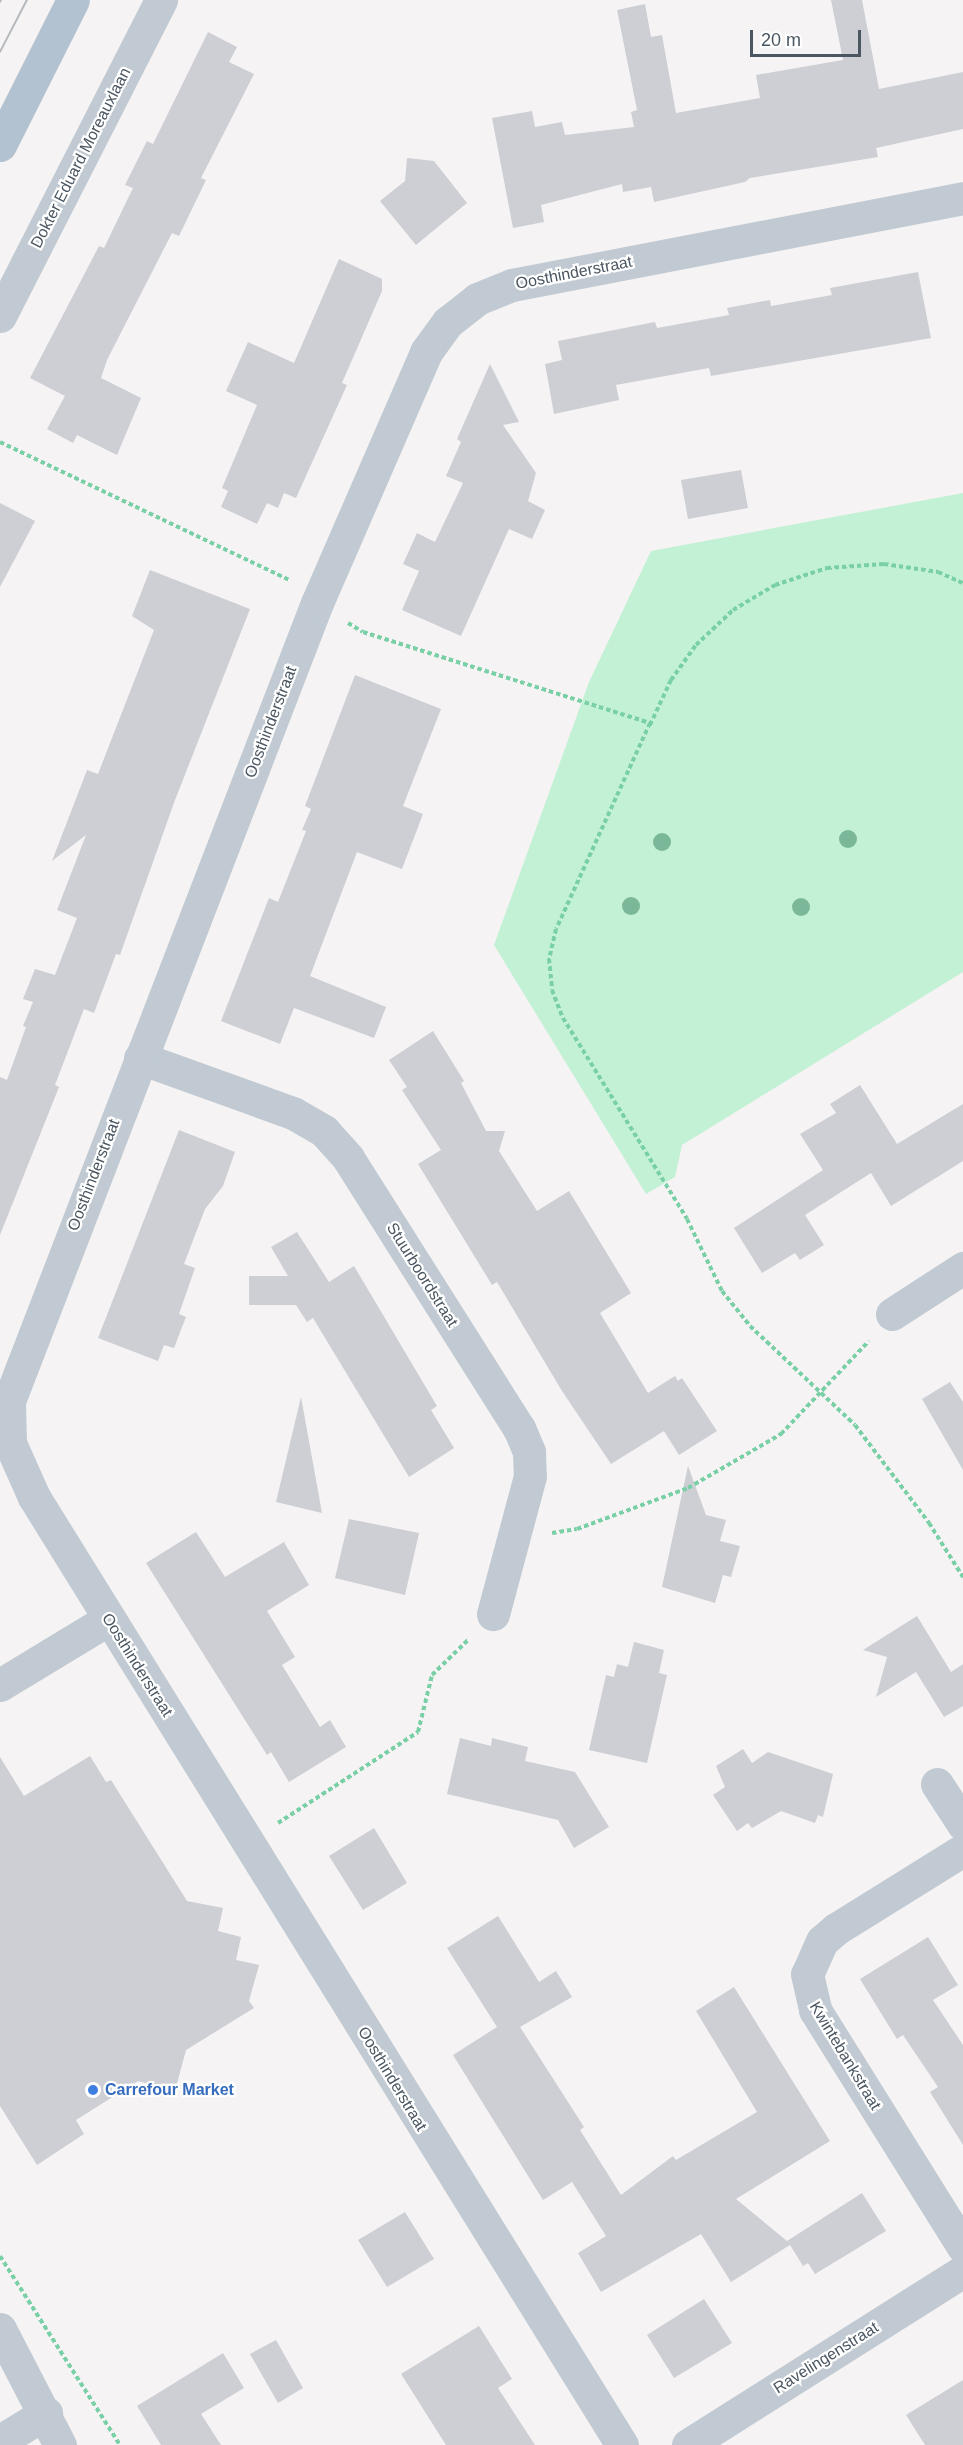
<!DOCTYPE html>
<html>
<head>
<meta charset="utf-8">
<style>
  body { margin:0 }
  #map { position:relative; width:963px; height:2445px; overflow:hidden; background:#f5f3f3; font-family:Helvetica,sans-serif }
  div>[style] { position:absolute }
  .green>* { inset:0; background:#c3f1d5 }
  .building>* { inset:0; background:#cdcfd5 }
  .path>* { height:4px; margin-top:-2px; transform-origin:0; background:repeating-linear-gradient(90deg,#7ad0a6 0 4.5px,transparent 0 7.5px) }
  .minor>* { height:33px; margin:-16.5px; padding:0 16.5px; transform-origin:16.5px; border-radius:16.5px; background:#c1cad2 }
  .major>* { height:33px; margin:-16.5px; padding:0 16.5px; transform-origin:16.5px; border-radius:16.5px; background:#b3c2d1 }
  .tram>* { height:1.5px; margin:-0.75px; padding:0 0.75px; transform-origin:0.75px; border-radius:0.75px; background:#b5b8bd }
  .trees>* { width:18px; height:18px; margin:-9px; border-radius:50%; background:#7bb799 }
  .dots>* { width:16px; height:16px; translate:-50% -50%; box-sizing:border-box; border:3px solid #fff; border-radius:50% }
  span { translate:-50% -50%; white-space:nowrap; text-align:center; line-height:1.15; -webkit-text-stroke:4.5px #fff; paint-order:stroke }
  .street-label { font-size:16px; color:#4a5661 }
  .shop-label { font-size:16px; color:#366cbe; font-weight:700 }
  .left { translate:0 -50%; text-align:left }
  .scale { position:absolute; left:750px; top:30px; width:111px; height:27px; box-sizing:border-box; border:3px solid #4a5661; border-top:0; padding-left:8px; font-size:18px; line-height:21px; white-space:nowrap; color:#4a5661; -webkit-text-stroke:4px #fff; paint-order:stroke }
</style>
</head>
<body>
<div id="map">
  <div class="green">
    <i style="clip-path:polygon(963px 493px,963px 972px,682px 1145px,675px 1177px,646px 1194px,494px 945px,589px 682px,651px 551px)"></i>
  </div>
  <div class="building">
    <i style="clip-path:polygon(831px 0,862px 0,879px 89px,963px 72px,963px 129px,876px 148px,878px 157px,750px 178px,745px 182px,654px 202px,651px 187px,623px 192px,622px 184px,541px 205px,544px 222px,513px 228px,492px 118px,532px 111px,535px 127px,562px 122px,565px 135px,634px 127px,631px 112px,637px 110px,617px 10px,645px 4px,651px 37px,662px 35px,676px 113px,760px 98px,756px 75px,843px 60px)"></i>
    <i style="clip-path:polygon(208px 32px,237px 47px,229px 62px,254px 74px,201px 178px,206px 180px,179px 236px,172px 233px,107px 360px,101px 378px,141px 398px,117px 455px,77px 435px,73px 443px,47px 429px,65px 396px,30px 378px,99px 246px,104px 248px,133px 188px,125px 185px,147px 141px,153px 144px)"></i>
    <i style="clip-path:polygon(407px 158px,434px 161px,467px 203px,416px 245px,380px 201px,405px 181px)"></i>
    <i style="clip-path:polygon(339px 259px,382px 279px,382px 291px,342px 383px,347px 385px,296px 498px,284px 493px,278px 508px,267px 503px,257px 524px,221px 507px,228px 491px,222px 488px,257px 405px,226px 391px,248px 342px,294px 363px)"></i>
    <i style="clip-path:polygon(918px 272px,931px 338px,711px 376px,709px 368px,616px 385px,619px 400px,554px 414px,545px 364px,562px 360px,558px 341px,655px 322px,657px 328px,729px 315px,727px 308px,770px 300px,771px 306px,832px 295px,830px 288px)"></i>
    <i style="clip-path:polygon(490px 364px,519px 422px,503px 425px,536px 473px,528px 501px,545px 510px,532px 539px,509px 529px,461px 636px,402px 610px,419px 571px,403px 564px,417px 533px,435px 542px,463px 483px,446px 476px,461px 442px,457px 439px)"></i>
    <i style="clip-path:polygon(741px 470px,748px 508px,688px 519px,681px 480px)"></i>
    <i style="clip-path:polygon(0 503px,35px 521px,0 587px)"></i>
    <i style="clip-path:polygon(150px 570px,250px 609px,175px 800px,120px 955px,116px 954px,94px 1013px,84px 1009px,55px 1085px,59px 1087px,0 1235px,0 1077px,7px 1080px,26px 1027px,23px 1026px,33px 1002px,23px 999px,35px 969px,55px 975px,77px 918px,57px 910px,86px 835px,52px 861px,87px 770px,98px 774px,154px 630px,132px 616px)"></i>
    <i style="clip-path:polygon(355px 675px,441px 709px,403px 806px,423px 814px,402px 869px,357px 852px,310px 976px,386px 1007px,374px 1038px,294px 1008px,280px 1044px,221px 1021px,269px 898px,278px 902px,306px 831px,302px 830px,311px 809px,305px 806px)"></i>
    <i style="clip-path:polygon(433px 1031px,464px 1081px,461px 1083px,486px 1131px,505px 1131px,499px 1151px,537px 1211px,569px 1191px,631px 1293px,600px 1313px,648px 1393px,675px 1376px,678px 1381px,682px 1378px,717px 1431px,679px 1455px,664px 1431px,611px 1464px,562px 1391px,497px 1282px,492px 1285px,418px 1164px,441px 1150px,402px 1090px,407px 1087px,389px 1060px)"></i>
    <i style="clip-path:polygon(860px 1085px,897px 1144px,963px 1104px,963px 1161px,891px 1206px,871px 1173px,805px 1215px,824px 1245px,800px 1260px,795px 1253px,762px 1273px,734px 1228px,823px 1170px,800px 1134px,836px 1113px,830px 1104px)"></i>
    <i style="clip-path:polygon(179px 1130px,235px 1152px,223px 1186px,205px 1209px,184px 1264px,195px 1268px,179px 1314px,186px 1317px,174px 1348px,164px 1345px,158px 1361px,98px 1338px)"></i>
    <i style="clip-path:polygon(297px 1232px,329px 1282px,354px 1266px,437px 1406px,431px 1410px,454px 1448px,409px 1477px,313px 1318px,307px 1322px,296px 1305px,249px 1305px,249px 1276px,288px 1276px,271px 1247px)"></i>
    <i style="clip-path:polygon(950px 1382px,963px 1402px,963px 1470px,922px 1399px)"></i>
    <i style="clip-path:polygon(301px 1397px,322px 1513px,276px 1502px)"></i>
    <i style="clip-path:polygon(688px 1466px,706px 1515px,726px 1520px,720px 1541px,740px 1546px,731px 1577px,723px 1575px,715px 1603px,662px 1587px)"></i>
    <i style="clip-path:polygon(349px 1519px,419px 1533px,405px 1595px,335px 1578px)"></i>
    <i style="clip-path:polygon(196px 1532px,225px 1577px,284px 1542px,309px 1585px,267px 1611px,295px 1657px,282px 1665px,320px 1727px,330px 1720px,346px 1747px,289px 1782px,271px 1752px,267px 1755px,146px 1563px)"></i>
    <i style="clip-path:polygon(917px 1616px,951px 1672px,963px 1664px,963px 1706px,944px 1717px,916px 1672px,876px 1697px,887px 1657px,863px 1650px)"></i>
    <i style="clip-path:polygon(634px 1642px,664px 1650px,659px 1673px,667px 1675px,647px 1763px,589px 1750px,606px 1675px,614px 1677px,617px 1664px,628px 1667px)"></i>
    <i style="clip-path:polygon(460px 1738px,491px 1746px,492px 1738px,528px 1747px,525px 1761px,575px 1772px,609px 1827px,574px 1848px,558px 1820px,447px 1794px)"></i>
    <i style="clip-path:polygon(743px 1749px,752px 1763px,768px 1752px,833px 1774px,823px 1817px,818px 1815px,815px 1823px,781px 1811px,752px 1828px,748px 1823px,737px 1831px,713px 1795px,725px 1787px,716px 1766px)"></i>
    <i style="clip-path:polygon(90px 1756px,106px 1782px,111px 1780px,187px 1901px,223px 1908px,218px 1931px,241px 1937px,236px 1960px,259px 1965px,249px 2001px,254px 2008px,186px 2050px,175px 2091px,138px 2081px,76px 2120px,84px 2134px,37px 2165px,0 2106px,0 1757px,24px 1796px)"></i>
    <i style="clip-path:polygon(374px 1828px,407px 1883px,363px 1910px,329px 1856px)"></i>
    <i style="clip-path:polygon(498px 1916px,539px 1982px,556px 1971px,572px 1997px,520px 2027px,584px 2127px,580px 2130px,621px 2195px,673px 2156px,676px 2160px,757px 2112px,696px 2011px,734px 1987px,830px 2141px,736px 2199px,787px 2241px,862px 2193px,886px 2231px,815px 2274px,808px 2263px,803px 2266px,790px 2245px,731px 2282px,701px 2234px,601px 2292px,578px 2253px,606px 2236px,572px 2182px,543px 2200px,453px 2055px,497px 2027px,447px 1948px)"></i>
    <i style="clip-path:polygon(928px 1937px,958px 1985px,933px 2000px,963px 2045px,963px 2145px,930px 2092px,938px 2087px,903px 2035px,897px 2039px,860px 1979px)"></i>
    <i style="clip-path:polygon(405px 2212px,434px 2259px,387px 2287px,358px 2240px)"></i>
    <i style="clip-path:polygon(704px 2299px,732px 2343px,674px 2378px,647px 2335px)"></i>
    <i style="clip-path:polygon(479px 2326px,512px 2379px,498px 2388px,535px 2445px,446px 2445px,401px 2374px)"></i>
    <i style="clip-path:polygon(276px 2340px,303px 2388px,278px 2403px,250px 2354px)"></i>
    <i style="clip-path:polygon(223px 2353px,244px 2388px,201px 2414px,221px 2445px,161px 2445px,137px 2406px)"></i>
    <i style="clip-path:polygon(963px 2380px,963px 2445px,925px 2445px,906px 2415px)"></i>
  </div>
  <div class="path">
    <i style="left:0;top:442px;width:320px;rotate:25.5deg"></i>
    <i style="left:348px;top:623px;width:17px;rotate:31deg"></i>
    <i style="left:363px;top:632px;width:301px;rotate:17.6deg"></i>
    <i style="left:650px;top:723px;width:226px;rotate:114.5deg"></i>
    <i style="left:556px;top:929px;width:31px;rotate:103deg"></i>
    <i style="left:549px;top:959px;width:31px;rotate:84deg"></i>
    <i style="left:552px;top:990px;width:30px;rotate:69deg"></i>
    <i style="left:563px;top:1018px;width:236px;rotate:58.3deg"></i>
    <i style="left:687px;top:1219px;width:80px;rotate:64.1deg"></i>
    <i style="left:722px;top:1291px;width:45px;rotate:51.3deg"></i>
    <i style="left:750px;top:1326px;width:144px;rotate:43.3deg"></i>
    <i style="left:855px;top:1425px;width:123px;rotate:52.9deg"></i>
    <i style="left:929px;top:1523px;width:64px;rotate:57.8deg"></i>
    <i style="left:650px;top:725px;width:50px;rotate:-65deg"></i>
    <i style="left:671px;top:680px;width:43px;rotate:-54.5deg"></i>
    <i style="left:696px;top:645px;width:51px;rotate:-43.4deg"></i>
    <i style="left:733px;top:610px;width:49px;rotate:-30.8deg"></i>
    <i style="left:775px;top:585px;width:55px;rotate:-18.1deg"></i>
    <i style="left:827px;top:568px;width:57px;rotate:-4deg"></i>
    <i style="left:884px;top:564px;width:55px;rotate:8.4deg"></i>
    <i style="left:938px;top:572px;width:27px;rotate:24deg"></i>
    <i style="left:552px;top:1533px;width:25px;rotate:-9deg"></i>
    <i style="left:577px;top:1529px;width:118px;rotate:-20.3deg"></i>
    <i style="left:688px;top:1488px;width:108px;rotate:-30.1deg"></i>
    <i style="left:781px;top:1434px;width:128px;rotate:-46.6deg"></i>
    <i style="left:278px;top:1823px;width:167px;rotate:-33deg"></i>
    <i style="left:418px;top:1732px;width:59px;rotate:-76.2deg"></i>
    <i style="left:432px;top:1675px;width:52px;rotate:-44.2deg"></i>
    <i style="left:0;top:2256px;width:224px;rotate:57.6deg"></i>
  </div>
  <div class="minor">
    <i style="left:0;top:316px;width:355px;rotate:-63deg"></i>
    <i style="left:140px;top:1058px;width:163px;rotate:19.8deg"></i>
    <i style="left:293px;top:1113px;width:36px;rotate:30deg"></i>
    <i style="left:324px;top:1131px;width:36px;rotate:48deg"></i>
    <i style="left:348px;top:1158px;width:320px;rotate:57.7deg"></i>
    <i style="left:519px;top:1428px;width:26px;rotate:67deg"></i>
    <i style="left:529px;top:1452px;width:24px;rotate:88deg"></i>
    <i style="left:530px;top:1476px;width:143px;rotate:105deg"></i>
    <i style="left:892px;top:1314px;width:85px;rotate:-32.9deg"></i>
    <i style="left:0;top:1685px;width:127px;rotate:-31.2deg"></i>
    <i style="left:937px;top:1784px;width:48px;rotate:57deg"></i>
    <i style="left:963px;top:1850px;width:150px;rotate:148.1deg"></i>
    <i style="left:836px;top:1929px;width:18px;rotate:139deg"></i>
    <i style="left:822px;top:1941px;width:36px;rotate:114deg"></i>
    <i style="left:807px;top:1974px;width:37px;rotate:77deg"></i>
    <i style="left:815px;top:2010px;width:279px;rotate:58deg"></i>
    <i style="left:0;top:2329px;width:131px;rotate:62.7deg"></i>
    <i style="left:0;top:2441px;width:54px;rotate:-31.3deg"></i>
    <i style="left:622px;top:2445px;width:1116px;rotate:-121.81deg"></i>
    <i style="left:34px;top:1497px;width:59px;rotate:-114deg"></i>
    <i style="left:10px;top:1443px;width:42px;rotate:-91.4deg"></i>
    <i style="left:9px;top:1401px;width:855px;rotate:-68.9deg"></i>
    <i style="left:317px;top:603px;width:274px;rotate:-66.5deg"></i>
    <i style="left:426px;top:352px;width:37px;rotate:-54deg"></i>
    <i style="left:448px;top:322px;width:37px;rotate:-38deg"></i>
    <i style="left:477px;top:299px;width:38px;rotate:-22deg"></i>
    <i style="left:512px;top:285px;width:459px;rotate:-10.9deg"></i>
    <i style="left:688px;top:2445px;width:325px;rotate:-32.3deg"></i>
  </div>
  <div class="major">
    <i style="left:0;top:145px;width:162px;rotate:-63.3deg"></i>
  </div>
  <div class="tram">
    <i style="left:0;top:2px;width:2px;rotate:-63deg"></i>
    <i style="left:0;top:52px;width:59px;rotate:-62.6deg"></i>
  </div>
  <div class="trees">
    <i style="left:848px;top:839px"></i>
    <i style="left:662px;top:842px"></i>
    <i style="left:631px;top:906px"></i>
    <i style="left:801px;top:907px"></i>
  </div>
  <div class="dots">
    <i style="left:93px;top:2090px;background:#3f7fe0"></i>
  </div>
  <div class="street-label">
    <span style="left:81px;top:158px;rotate:-63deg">Dokter Eduard Moreauxlaan</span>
    <span style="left:574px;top:273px;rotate:-11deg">Oosthinderstraat</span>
    <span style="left:271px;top:722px;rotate:-69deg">Oosthinderstraat</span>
    <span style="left:94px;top:1175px;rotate:-69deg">Oosthinderstraat</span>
    <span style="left:422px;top:1275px;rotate:58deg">Stuurboordstraat</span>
    <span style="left:137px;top:1665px;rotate:58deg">Oosthinderstraat</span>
    <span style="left:845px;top:2056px;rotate:59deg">Kwintebankstraat</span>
    <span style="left:392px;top:2079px;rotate:59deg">Oosthinderstraat</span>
    <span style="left:826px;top:2358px;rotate:-32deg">Ravelingenstraat</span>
  </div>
  <div class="shop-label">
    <span class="left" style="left:105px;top:2090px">Carrefour Market</span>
  </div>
  <div class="scale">20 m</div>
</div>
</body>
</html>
